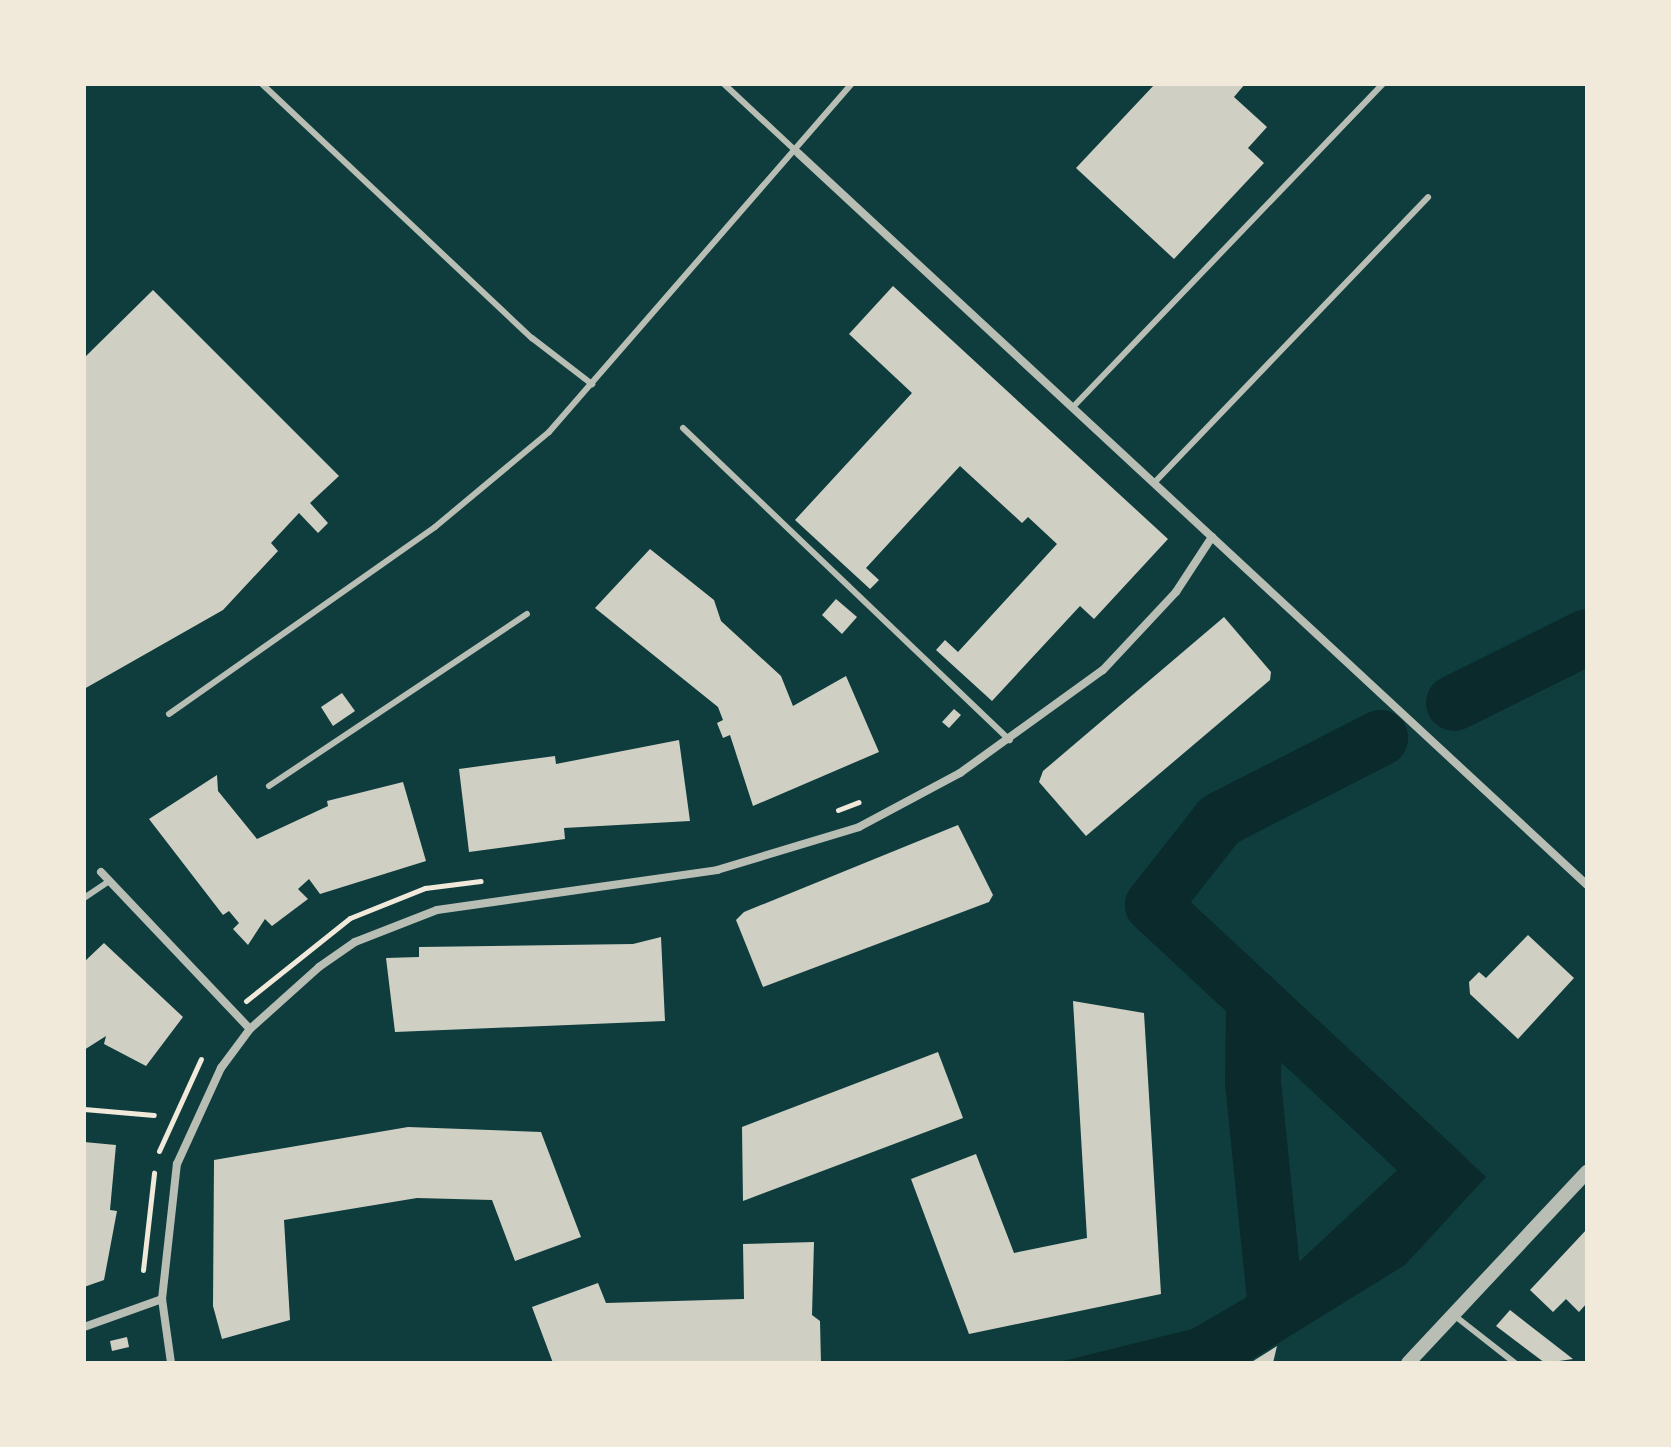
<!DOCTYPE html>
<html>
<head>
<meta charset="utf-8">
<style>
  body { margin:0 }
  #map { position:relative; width:1671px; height:1447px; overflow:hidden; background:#0f3d3e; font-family:"Zilla Slab",serif }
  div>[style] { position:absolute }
  .water>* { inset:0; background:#0a2a2b }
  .river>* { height:56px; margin:-28px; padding:0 28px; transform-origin:28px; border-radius:28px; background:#0a2a2b }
  .building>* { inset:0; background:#cfcfc3 }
  .path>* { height:5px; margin:-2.5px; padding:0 2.5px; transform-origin:2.5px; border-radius:2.5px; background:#f1e9da }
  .service>* { height:6px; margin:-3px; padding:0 3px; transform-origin:3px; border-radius:3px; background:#b8beb3 }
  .minor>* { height:8px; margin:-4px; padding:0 4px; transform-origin:4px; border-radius:4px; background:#b8beb3 }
  .tertiary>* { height:14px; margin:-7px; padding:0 7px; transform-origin:7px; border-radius:7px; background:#b8beb3 }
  span { translate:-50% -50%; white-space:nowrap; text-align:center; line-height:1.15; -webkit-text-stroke:7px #f1e9da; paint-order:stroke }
  .frame { position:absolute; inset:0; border:86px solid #f1e9da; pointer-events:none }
</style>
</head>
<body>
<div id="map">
  <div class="water">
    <i style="clip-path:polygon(1438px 1132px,1486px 1177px,1405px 1265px,1246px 1363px,1055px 1363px,1192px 1329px,1285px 1275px)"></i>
  </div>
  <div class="river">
    <i style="left:1454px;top:703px;width:148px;rotate:-26.4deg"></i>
    <i style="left:1254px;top:999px;width:257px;rotate:42.9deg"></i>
    <i style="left:1276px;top:1309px;width:226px;rotate:-95.8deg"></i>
    <i style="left:1253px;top:1084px;width:85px;rotate:-89.3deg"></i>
    <i style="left:1254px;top:999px;width:138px;rotate:-137.1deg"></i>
    <i style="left:1153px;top:905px;width:108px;rotate:-51.8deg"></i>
    <i style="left:1220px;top:820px;width:180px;rotate:-27.1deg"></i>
  </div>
  <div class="building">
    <i style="clip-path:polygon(1155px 84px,1245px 84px,1234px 97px,1267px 127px,1248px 148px,1264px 163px,1174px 259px,1076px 168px)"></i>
    <i style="clip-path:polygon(893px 286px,1168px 539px,1094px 619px,1080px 606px,992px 701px,936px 650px,945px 640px,958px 652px,1057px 544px,1028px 517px,1022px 523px,960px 466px,866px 568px,879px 580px,870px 589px,795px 520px,912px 393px,849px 334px)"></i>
    <i style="clip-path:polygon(153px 290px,339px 476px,310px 503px,328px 523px,318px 533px,299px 513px,271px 543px,278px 551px,223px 610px,84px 689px,84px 358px)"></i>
    <i style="clip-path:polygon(650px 549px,714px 600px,721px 621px,781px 676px,793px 706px,846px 676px,879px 752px,753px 806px,730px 735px,723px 738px,717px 723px,723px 720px,718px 707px,595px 608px)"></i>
    <i style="clip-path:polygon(836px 599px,857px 617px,842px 634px,822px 615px)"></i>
    <i style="clip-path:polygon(1224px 617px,1271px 672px,1270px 680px,1086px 836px,1039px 782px,1043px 771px)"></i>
    <i style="clip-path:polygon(342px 693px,355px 711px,333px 726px,321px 707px)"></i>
    <i style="clip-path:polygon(954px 709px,961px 715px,949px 728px,942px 722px)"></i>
    <i style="clip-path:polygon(679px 740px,690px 821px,564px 828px,565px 839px,469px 852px,459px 769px,555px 756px,556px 764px)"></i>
    <i style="clip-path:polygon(217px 775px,218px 791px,257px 839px,328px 806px,327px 801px,403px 782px,426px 861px,320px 894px,309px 879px,298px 889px,308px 899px,272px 926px,265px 919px,248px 945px,233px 929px,239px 923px,229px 911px,223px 915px,149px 819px)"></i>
    <i style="clip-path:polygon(958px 825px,993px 895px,989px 902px,763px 987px,736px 920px,744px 912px)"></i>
    <i style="clip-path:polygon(1528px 935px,1574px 978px,1518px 1039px,1470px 994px,1469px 982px,1479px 972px,1486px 978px)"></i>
    <i style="clip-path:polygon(661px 937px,665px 1021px,395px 1032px,386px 958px,419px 957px,419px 947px,633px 944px)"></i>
    <i style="clip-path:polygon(104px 943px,183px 1017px,146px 1066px,104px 1044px,106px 1036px,84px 1050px,84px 962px)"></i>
    <i style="clip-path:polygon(1073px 1001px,1144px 1013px,1161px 1294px,969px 1334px,911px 1179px,976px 1154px,1014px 1253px,1087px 1238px)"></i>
    <i style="clip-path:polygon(938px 1052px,963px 1118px,743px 1201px,742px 1127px)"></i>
    <i style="clip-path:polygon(408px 1127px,541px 1132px,581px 1237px,515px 1261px,492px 1200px,417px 1198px,284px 1220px,290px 1320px,222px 1339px,213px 1306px,214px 1160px)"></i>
    <i style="clip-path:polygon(84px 1142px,116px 1145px,110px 1210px,117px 1211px,104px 1280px,84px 1287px)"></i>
    <i style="clip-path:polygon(1587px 1229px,1587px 1303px,1579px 1312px,1566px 1299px,1553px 1312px,1530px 1290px)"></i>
    <i style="clip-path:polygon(814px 1242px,812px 1315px,820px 1321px,821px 1363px,553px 1363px,532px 1307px,598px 1283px,606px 1303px,744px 1299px,743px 1244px)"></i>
    <i style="clip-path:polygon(1510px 1310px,1573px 1359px,1545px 1363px,1496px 1326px)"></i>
    <i style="clip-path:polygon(127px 1337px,129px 1347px,112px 1351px,110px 1341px)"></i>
    <i style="clip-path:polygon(1277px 1346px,1273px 1363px,1250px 1363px)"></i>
  </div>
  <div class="path">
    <i style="left:838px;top:810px;width:22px;rotate:-21deg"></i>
    <i style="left:246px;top:1001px;width:133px;rotate:-38.6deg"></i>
    <i style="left:350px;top:918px;width:81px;rotate:-21.8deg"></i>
    <i style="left:425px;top:888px;width:56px;rotate:-7.1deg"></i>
    <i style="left:84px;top:1109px;width:70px;rotate:4.9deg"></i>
    <i style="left:159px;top:1151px;width:101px;rotate:-65.5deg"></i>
    <i style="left:143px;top:1270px;width:98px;rotate:-83.5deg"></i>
  </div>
  <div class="service">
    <i style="left:262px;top:84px;width:371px;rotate:43.3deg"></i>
    <i style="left:532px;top:338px;width:76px;rotate:37.5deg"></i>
    <i style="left:724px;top:84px;width:101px;rotate:43deg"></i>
    <i style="left:1073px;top:407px;width:448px;rotate:-46.2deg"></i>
    <i style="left:683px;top:428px;width:452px;rotate:43.7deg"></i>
    <i style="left:1154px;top:483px;width:396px;rotate:-46.2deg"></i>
    <i style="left:169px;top:714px;width:325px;rotate:-35.1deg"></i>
    <i style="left:435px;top:527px;width:148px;rotate:-39.8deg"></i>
    <i style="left:549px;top:432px;width:461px;rotate:-49deg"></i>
    <i style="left:269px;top:786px;width:310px;rotate:-33.7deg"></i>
    <i style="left:84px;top:898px;width:30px;rotate:-34deg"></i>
    <i style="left:1455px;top:1316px;width:76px;rotate:38.1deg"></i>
  </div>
  <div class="minor">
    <i style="left:798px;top:153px;width:1076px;rotate:42.85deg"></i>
    <i style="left:101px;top:872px;width:216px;rotate:46.5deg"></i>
    <i style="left:84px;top:1327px;width:83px;rotate:-19.7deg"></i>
    <i style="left:171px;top:1363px;width:65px;rotate:-98deg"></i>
    <i style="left:162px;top:1299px;width:136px;rotate:-83.7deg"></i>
    <i style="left:177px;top:1164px;width:106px;rotate:-65.4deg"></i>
    <i style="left:221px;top:1068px;width:49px;rotate:-53.4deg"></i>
    <i style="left:250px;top:1029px;width:93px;rotate:-41.9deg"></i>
    <i style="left:319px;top:967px;width:44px;rotate:-34.8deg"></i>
    <i style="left:355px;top:942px;width:88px;rotate:-21.3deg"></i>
    <i style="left:437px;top:910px;width:283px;rotate:-8.1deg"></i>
    <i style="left:717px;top:870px;width:148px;rotate:-16.8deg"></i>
    <i style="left:859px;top:827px;width:115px;rotate:-28.1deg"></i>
    <i style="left:960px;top:773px;width:176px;rotate:-35.8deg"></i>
    <i style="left:1103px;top:670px;width:107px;rotate:-46.9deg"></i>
    <i style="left:1176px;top:592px;width:66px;rotate:-56.8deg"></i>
  </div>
  <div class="tertiary">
    <i style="left:1408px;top:1363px;width:262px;rotate:-46.9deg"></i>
  </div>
  <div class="frame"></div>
</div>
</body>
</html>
